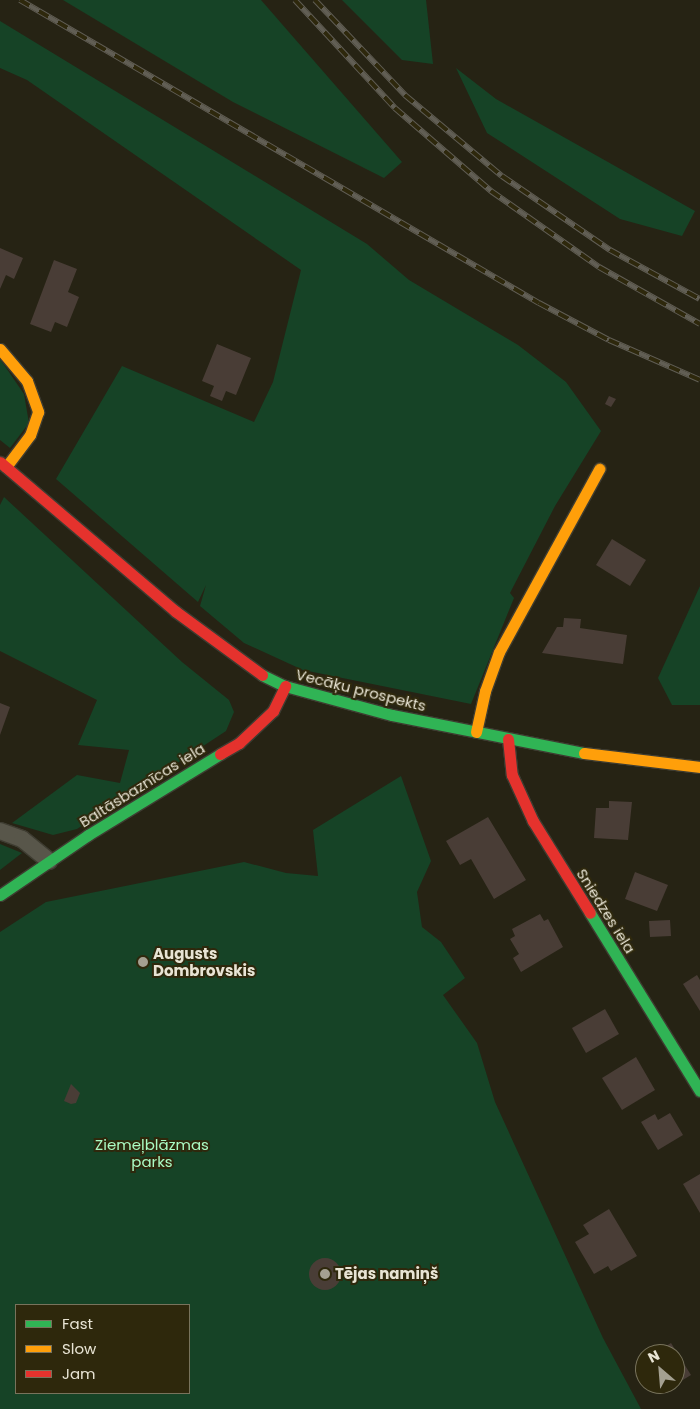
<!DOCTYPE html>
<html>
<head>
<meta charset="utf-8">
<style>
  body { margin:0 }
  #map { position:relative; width:700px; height:1409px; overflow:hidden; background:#262314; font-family:Poppins,sans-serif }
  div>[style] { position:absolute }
  .green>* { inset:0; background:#164326 }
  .building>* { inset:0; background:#493d36 }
  .round { border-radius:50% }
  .roads { filter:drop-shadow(1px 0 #3e3c31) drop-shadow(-1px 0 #3e3c31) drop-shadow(0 1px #3e3c31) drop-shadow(0 -1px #3e3c31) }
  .street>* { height:16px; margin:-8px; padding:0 8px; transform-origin:8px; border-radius:8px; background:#58564a }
  .fast>* { height:11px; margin:-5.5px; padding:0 5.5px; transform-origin:5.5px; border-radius:5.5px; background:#30b455 }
  .slow>* { height:11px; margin:-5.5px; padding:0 5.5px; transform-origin:5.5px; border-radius:5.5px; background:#ff9f0a }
  .jam>* { height:11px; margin:-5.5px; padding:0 5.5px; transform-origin:5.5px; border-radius:5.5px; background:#e5322d }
  .rail>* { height:5.5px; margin-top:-2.75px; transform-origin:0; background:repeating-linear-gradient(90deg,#2e280c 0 11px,#615e54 0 22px); box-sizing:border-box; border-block:1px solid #615e54 }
  .dots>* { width:14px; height:14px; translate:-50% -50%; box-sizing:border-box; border:2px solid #2e280c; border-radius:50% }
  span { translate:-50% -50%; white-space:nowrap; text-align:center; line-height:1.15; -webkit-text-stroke:4px #2e280c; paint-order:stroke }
  .street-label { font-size:15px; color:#e8e4d4 }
  .poi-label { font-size:15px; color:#e8e4d4; font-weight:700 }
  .left { translate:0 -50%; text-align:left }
  .park-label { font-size:15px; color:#a9fac3 }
  .legend { position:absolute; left:15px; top:1304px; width:175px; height:90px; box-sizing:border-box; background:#2e280c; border:1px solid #78735c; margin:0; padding:6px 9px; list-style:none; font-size:15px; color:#e8e4d4 }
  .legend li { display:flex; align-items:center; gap:10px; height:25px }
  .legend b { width:25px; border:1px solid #78735c }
  .north { position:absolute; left:635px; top:1344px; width:50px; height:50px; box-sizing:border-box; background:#2e280c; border:1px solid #78735c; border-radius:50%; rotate:333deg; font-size:14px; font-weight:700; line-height:20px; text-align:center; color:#e8e4d4 }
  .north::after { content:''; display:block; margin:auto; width:18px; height:22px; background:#a4a091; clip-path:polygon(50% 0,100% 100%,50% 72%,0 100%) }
</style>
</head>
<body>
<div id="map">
  <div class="green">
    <i style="clip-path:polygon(63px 0,261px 0,402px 162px,384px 178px,233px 102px)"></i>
    <i style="clip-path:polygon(342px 0,426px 0,433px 64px,402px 60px)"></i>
    <i style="clip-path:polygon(0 21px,367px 244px,409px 280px,518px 345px,566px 382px,601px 431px,555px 506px,510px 593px,514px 598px,471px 704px,303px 670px,244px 643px,200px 606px,206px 585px,198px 602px,56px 479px,122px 366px,254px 422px,273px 382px,301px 270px,27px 80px,0 68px)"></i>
    <i style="clip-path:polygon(456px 68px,496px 99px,695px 211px,682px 236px,620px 219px,487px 133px)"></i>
    <i style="clip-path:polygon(0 359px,24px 394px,29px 423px,10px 448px,0 440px)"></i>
    <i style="clip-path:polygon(4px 497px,182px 662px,229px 700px,234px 712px,226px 731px,77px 829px,53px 835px,12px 823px,77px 775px,120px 783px,129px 750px,78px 745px,97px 700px,0 651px,0 505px)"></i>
    <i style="clip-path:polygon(700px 586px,700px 705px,672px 705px,658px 678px)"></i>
    <i style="clip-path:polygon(evenodd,401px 776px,431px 861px,417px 892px,422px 927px,441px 942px,465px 978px,443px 995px,477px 1043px,495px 1102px,603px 1338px,641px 1409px,0 1409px,0 932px,46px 902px,244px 862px,286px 873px,318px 876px,313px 830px,401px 776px,16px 1305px,189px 1305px,189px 1393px,16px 1393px,16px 1305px)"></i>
    <i style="clip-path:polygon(0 844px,22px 853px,0 870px)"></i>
  </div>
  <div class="building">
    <i style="clip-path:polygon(0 248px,23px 258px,14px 279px,6px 275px,0 289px)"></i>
    <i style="clip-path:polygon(54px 260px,77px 269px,68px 292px,79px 297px,67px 327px,55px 322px,51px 332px,30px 324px)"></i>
    <i style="clip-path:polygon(217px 344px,251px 358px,236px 395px,226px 391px,222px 401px,210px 396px,214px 386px,202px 381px)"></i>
    <i style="clip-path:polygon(609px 396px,616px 399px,611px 407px,605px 404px)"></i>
    <i style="clip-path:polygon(612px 539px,646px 560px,630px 586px,596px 565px)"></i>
    <i style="clip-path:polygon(564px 618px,581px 619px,580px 628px,627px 635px,623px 664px,542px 653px,557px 627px,563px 627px)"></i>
    <i style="clip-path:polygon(0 703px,10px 707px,0 735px)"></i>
    <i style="clip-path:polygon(609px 801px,632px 802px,628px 840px,594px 838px,596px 808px,609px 808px)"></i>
    <i style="clip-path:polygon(488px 817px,526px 880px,494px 899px,471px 859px,460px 865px,446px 841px)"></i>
    <i style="clip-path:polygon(635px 872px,668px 885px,657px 911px,625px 899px)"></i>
    <i style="clip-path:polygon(540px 914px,544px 921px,548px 919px,563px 947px,521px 972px,513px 958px,519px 954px,510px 939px,515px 936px,512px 929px)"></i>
    <i style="clip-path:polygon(670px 920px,671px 936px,650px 937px,649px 921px)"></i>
    <i style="clip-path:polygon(697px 975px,700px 980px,700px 1011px,683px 984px)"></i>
    <i style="clip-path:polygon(605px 1009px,619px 1034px,586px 1053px,572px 1028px)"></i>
    <i style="clip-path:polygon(636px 1057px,655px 1090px,622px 1110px,602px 1078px)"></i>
    <i style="clip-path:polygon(71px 1084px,80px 1093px,76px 1103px,71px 1104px,64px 1101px)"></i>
    <i style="clip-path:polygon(670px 1113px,683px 1135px,658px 1150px,641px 1122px,655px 1114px,658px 1120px)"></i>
    <i style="clip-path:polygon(700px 1174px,700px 1213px,683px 1184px)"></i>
    <i style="clip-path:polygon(609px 1209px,637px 1256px,611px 1271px,608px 1266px,594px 1274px,575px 1242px,589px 1234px,583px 1225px)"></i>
    <i class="round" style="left:309px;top:1258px;width:32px;height:32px"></i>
    <i style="clip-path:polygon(671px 1343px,691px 1375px,668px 1389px,665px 1384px,675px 1384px,675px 1354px,653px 1354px)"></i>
  </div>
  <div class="roads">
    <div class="street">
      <i style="left:0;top:831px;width:23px;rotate:20deg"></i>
      <i style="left:22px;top:839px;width:35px;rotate:39deg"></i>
    </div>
    <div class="fast">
      <i style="left:262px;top:675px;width:25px;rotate:26deg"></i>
      <i style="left:285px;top:686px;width:111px;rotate:15.2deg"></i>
      <i style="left:392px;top:715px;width:196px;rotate:11.2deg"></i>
      <i style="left:0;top:895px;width:107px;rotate:-34.3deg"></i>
      <i style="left:88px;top:835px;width:155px;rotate:-31.5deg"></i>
      <i style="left:590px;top:913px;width:209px;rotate:58.3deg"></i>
    </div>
    <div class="slow">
      <i style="left:0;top:349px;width:42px;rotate:49.8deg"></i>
      <i style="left:27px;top:381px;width:33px;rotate:70deg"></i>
      <i style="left:38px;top:412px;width:24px;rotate:109deg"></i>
      <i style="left:30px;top:435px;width:40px;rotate:127deg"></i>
      <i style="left:476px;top:732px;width:42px;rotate:-77.6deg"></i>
      <i style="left:485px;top:691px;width:41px;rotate:-70.3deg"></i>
      <i style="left:499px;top:652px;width:209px;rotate:-61.3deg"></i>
      <i style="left:584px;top:753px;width:117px;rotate:6.9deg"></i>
    </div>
    <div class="jam">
      <i style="left:0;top:462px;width:230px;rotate:40.4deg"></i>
      <i style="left:175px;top:611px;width:108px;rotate:36.3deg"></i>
      <i style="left:508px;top:739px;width:36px;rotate:84deg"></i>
      <i style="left:512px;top:775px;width:51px;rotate:65.5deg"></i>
      <i style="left:533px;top:821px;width:108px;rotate:58.2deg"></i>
      <i style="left:220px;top:754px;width:22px;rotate:-30deg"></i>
      <i style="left:239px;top:743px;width:47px;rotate:-43.3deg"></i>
      <i style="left:273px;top:711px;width:28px;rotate:-64deg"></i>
    </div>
  </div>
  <div class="rail">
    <i style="left:20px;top:0;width:601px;rotate:30.28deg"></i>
    <i style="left:539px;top:303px;width:79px;rotate:27.9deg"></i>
    <i style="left:609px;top:340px;width:99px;rotate:23.7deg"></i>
    <i style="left:295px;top:0;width:147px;rotate:47.2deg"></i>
    <i style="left:395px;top:108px;width:127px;rotate:40.8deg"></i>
    <i style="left:491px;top:191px;width:132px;rotate:35.1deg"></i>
    <i style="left:599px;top:267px;width:116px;rotate:29.4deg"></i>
    <i style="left:315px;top:0;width:131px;rotate:46.5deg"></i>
    <i style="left:405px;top:95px;width:126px;rotate:39.9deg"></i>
    <i style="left:502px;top:176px;width:131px;rotate:34.4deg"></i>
    <i style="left:610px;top:250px;width:102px;rotate:28.6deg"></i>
  </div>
  <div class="dots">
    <i style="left:143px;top:962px;background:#a4a091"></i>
    <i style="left:325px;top:1274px;background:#a4a091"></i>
  </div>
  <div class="street-label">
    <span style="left:361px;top:690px;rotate:14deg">Vecāķu prospekts</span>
    <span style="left:142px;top:785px;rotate:-32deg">Baltāsbaznīcas iela</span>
    <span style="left:606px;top:911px;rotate:58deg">Sniedzes iela</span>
  </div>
  <div class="poi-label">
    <span class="left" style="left:153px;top:962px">Augusts<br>Dombrovskis</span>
    <span class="left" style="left:335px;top:1274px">Tējas namiņš</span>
  </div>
  <div class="park-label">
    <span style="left:152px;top:1153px">Ziemeļblāzmas<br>parks</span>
  </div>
  <ul class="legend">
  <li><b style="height:6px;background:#30b455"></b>Fast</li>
  <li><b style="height:6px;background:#ff9f0a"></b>Slow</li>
  <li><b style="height:6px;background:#e5322d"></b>Jam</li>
  </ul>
  <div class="north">N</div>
</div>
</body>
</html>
